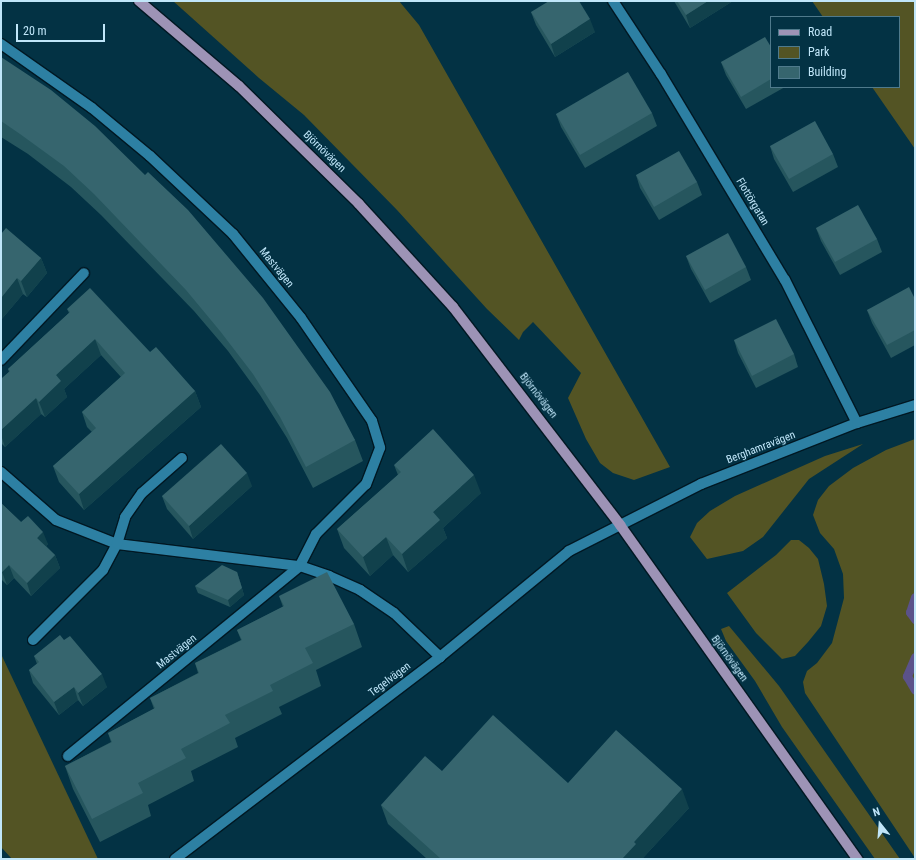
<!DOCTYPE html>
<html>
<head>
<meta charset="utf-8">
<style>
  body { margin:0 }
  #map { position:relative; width:916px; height:860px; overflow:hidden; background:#033244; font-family:"Roboto Condensed",sans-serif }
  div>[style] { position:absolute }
  .green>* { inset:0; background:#535424 }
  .stream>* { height:9px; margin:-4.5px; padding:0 4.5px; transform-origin:4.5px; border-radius:4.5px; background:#5b528a }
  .roads { filter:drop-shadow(1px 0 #011823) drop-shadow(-1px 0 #011823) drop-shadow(0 1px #011823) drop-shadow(0 -1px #011823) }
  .minor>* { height:10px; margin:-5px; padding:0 5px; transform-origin:5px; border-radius:5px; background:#2d80a3 }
  .major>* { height:10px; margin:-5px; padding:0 5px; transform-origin:5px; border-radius:5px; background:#9d93b6 }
  .wall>* { inset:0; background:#26565e }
  .shaded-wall>* { inset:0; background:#11414c }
  .building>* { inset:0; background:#36656e }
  span { translate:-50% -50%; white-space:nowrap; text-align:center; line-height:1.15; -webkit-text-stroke:3px #033244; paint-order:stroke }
  .street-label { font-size:11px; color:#c0e6f9 }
  .frame { position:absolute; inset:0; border:2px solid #c0e6f9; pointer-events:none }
  .legend { position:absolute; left:770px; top:16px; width:130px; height:72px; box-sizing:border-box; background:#033244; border:1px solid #4f7a8c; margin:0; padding:5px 7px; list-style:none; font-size:12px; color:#c0e6f9 }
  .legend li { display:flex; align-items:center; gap:8px; height:20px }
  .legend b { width:20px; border:1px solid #4f7a8c }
  .north { position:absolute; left:860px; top:804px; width:40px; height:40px; -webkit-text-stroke:3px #033244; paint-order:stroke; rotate:343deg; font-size:11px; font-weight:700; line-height:16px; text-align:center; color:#c0e6f9 }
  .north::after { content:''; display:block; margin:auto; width:14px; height:18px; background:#c0e6f9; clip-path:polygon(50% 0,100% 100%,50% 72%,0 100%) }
  .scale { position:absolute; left:16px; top:24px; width:89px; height:18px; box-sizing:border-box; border:2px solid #c0e6f9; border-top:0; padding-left:5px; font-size:12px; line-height:14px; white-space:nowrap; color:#c0e6f9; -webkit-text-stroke:3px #033244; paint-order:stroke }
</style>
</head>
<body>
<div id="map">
  <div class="green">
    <i style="clip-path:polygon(173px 1px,399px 1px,419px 25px,670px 467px,634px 480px,613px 473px,600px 463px,586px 439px,568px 398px,581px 373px,533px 322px,523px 332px,519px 340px,487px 309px,397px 210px,304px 115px,259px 78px)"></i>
    <i style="clip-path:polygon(812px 1px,915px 1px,915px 149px,872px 87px,899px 87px,899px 17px,823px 17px)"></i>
    <i style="clip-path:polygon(915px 439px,915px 858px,805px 693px,803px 682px,807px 671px,817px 663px,832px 643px,844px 598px,843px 574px,834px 549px,820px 533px,813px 515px,818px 500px,829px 486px,853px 468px,886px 450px)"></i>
    <i style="clip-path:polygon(863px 444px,809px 479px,763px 537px,743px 551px,707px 559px,690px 537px,697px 523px,710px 511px,735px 496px,825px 456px)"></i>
    <i style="clip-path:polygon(791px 540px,799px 540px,809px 548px,818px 559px,824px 584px,827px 606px,821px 626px,808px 642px,795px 656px,782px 659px,756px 633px,727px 593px,776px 555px)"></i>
    <i style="clip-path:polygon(729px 626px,779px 686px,900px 859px,875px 859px,782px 727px,755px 681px,726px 641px,721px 629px)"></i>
    <i style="clip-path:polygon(1px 654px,98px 859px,12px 859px,1px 847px)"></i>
  </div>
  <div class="stream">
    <i style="left:915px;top:597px;width:16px;rotate:108deg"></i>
    <i style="left:910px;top:612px;width:9px;rotate:54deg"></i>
    <i style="left:915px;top:657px;width:21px;rotate:113deg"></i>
    <i style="left:907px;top:676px;width:16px;rotate:60deg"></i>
  </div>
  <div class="roads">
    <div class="minor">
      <i style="left:613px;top:1px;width:87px;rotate:56.7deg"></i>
      <i style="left:661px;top:74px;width:240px;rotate:59deg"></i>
      <i style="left:785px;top:280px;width:160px;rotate:63.3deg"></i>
      <i style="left:1px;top:44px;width:111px;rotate:35.1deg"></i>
      <i style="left:92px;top:108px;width:75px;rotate:39.6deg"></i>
      <i style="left:150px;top:156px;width:114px;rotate:43.2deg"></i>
      <i style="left:233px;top:234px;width:108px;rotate:51deg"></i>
      <i style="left:301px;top:318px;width:125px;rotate:55.4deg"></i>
      <i style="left:372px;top:421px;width:28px;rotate:73deg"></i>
      <i style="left:380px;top:448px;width:39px;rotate:111deg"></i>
      <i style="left:366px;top:484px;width:71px;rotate:135deg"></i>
      <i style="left:316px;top:534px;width:36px;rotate:117deg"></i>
      <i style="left:300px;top:566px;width:300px;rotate:140.7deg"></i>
      <i style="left:1px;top:360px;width:120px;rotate:-46.3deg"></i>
      <i style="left:1px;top:472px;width:73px;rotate:41.1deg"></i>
      <i style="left:56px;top:520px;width:66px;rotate:21.5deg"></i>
      <i style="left:117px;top:544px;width:184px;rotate:6.9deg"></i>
      <i style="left:300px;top:566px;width:31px;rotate:19deg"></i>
      <i style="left:329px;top:576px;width:34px;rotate:24deg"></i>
      <i style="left:360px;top:590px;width:41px;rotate:34.1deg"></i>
      <i style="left:394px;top:613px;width:64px;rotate:43.7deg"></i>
      <i style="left:33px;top:640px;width:99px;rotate:-45deg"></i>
      <i style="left:103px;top:570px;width:30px;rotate:-62deg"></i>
      <i style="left:117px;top:544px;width:28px;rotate:-73deg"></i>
      <i style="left:125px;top:517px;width:29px;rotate:-55deg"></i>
      <i style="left:142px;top:493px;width:53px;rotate:-41.2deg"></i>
      <i style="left:175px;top:859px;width:333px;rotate:-37.3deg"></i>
      <i style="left:440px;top:657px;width:167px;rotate:-39.4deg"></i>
      <i style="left:569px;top:551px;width:148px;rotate:-26.9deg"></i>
      <i style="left:701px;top:484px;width:168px;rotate:-21.4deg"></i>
      <i style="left:857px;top:423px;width:61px;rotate:-17.2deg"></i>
    </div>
    <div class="major">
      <i style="left:139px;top:1px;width:131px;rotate:40.4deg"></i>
      <i style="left:239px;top:86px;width:168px;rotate:44.5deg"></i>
      <i style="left:359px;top:204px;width:139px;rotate:47.6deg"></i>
      <i style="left:453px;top:307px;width:275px;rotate:52.5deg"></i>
      <i style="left:620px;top:525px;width:410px;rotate:54.6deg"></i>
    </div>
  </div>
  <div class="wall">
    <i style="clip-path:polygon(674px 1px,733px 1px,690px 28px)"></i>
    <i style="clip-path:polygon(531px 12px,595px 32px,555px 57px,536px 25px)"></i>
    <i style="clip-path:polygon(771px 47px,771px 87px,785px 87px,746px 109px,726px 75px,721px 62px)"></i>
    <i style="clip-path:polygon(1px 57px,355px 440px,363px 461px,313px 488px,287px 438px,260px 395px,228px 351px,194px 311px,101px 215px,71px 187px,28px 154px,1px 137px)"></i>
    <i style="clip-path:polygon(652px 113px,657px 126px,585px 168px,561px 127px,556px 114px)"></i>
    <i style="clip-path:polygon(770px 146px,833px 154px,838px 167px,793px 192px,774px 159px)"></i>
    <i style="clip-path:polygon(636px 175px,697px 182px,702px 195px,659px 220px,640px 188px)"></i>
    <i style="clip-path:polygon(816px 228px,877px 239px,882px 252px,840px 275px,821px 241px)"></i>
    <i style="clip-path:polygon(1px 234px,41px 258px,47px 273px,27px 297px,23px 294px,1px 320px)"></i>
    <i style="clip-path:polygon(686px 256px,746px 267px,751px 280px,710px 303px,691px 269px)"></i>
    <i style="clip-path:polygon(915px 299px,915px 345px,891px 358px,872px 323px,867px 310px)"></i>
    <i style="clip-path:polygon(67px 309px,150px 352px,195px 391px,201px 407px,84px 510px,59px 482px,53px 466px,92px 432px,87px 427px,82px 412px,121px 377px,101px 355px,64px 389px,67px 397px,45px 417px,41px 414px,5px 447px,1px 443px,1px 379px,9px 372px,8px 369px,69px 313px)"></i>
    <i style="clip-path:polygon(734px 340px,794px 354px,798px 367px,756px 388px,738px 353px)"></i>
    <i style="clip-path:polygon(394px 465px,481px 493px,443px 528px,447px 538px,408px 572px,393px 555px,370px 576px,344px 548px,337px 529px,398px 475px)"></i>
    <i style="clip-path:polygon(252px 486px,193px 539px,167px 509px,162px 496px)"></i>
    <i style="clip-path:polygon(1px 503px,21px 522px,48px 544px,46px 546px,55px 555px,60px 568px,31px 596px,14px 578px,7px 585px,1px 579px)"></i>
    <i style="clip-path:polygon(237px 572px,244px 595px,230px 607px,198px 593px,195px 586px)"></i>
    <i style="clip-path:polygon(279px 596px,354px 624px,362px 647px,316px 670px,321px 686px,279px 707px,282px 714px,235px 738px,238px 747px,191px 771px,194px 781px,148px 805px,151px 816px,100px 842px,73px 789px,65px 766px,111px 742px,108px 733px,154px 709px,150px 698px,198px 673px,195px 663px,241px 640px,237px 630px,283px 607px)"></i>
    <i style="clip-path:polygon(64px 640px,107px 687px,83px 706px,78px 700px,59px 715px,33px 683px,29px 670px,37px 664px,34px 656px)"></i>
    <i style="clip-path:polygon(442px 771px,568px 783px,689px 808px,642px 859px,427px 859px,388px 824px,381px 805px)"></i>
  </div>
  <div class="shaded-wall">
    <i style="clip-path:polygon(708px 1px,733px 1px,690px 28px,686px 15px)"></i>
    <i style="clip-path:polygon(590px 19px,595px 32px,555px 57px,551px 44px)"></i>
    <i style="clip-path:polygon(41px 258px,47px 273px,27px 297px,21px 281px)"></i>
    <i style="clip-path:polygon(17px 278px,23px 294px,1px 320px,1px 298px)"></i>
    <i style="clip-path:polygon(95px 339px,101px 355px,64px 389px,67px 397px,45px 417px,39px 402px,56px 375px)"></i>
    <i style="clip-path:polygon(195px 391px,201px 407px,84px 510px,79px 494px)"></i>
    <i style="clip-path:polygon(36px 398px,41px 414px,5px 447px,1px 435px,1px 430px)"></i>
    <i style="clip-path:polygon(247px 473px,252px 486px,193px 539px,189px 526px)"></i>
    <i style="clip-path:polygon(474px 475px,481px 493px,443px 528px,447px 538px,408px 572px,402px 554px,433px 512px)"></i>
    <i style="clip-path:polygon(43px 532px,48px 544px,42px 550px,37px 538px)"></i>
    <i style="clip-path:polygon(386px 537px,393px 555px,370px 576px,363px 557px)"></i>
    <i style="clip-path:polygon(55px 555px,60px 568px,31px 596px,27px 583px)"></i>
    <i style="clip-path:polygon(9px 565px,14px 578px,7px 585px,2px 572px)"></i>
    <i style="clip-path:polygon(237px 572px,244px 595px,230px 607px,228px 600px)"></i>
    <i style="clip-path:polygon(102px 674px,107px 687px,83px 706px,78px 693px)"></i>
    <i style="clip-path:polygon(74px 687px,78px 700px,59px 715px,54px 702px)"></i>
    <i style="clip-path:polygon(682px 789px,689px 808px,642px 859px,622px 859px,634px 842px)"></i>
  </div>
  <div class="building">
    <i style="clip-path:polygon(549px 1px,579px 1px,590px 19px,551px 44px,531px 12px)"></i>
    <i style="clip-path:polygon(677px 1px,708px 1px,686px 15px)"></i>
    <i style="clip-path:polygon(765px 37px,771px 47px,771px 79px,741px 97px,721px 62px)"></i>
    <i style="clip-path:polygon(1px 57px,51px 90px,95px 126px,145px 175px,148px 172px,188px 210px,263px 298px,330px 392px,355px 440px,306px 467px,280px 417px,253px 374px,220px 331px,186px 290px,94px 194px,64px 166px,20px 134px,1px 121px)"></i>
    <i style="clip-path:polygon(628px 72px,652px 113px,580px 155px,556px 114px)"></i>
    <i style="clip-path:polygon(815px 121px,833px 154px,789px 179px,770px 146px)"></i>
    <i style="clip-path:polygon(679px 151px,697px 182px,654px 207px,636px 175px)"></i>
    <i style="clip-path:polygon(858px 205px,877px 239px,835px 262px,816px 228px)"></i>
    <i style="clip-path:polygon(6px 228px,41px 258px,21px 281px,17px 278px,1px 298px,1px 234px)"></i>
    <i style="clip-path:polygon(728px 233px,746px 267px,705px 290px,686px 256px)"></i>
    <i style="clip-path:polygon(909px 287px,915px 299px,915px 330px,887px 345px,867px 310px)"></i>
    <i style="clip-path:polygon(90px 288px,150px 352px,156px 347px,195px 391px,79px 494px,53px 466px,96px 428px,82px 412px,125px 373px,95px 339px,56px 375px,61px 381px,39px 402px,36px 398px,1px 430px,1px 379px,10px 371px,8px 369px,70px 312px,67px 309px)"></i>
    <i style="clip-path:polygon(776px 319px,794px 354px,752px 376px,734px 340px)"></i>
    <i style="clip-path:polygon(433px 429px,474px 475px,433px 512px,440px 520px,402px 554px,386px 537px,363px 557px,337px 529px,401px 472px,394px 465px)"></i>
    <i style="clip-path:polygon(221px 444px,247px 473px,189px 526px,162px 496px)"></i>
    <i style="clip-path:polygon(1px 503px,21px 522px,28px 516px,43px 532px,37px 538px,55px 555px,27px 583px,9px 565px,2px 572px,1px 571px)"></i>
    <i style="clip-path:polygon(222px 565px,237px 572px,242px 588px,228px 600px,195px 586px)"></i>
    <i style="clip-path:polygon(327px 572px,354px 624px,305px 648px,313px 663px,270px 685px,273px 691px,225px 715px,230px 723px,181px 749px,186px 758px,138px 783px,143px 793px,92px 819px,65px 766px,112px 742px,108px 733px,155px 708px,150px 698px,199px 673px,195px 663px,242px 640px,237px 630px,284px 606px,279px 596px)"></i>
    <i style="clip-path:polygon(60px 635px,64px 640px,70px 636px,102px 674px,78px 693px,74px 687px,54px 702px,29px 670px,39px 662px,34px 656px)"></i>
    <i style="clip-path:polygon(493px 715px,568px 783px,616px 730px,682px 789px,634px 842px,636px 844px,622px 859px,441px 859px,381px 805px,425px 756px,442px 771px)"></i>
  </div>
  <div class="street-label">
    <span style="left:324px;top:152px;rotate:44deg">Björnövägen</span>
    <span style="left:752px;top:202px;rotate:59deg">Flottörgatan</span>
    <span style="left:276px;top:268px;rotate:51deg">Mastvägen</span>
    <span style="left:538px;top:396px;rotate:52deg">Björnövägen</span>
    <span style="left:761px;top:448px;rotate:-21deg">Berghamravägen</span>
    <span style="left:177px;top:652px;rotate:-39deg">Mastvägen</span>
    <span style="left:729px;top:659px;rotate:54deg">Björnövägen</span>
    <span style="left:390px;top:680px;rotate:-37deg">Tegelvägen</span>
  </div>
  <div class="frame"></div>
  <ul class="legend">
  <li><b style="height:5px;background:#9d93b6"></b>Road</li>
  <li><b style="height:11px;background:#535424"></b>Park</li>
  <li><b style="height:11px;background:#36656e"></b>Building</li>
  </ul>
  <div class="north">N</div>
  <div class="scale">20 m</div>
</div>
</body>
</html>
